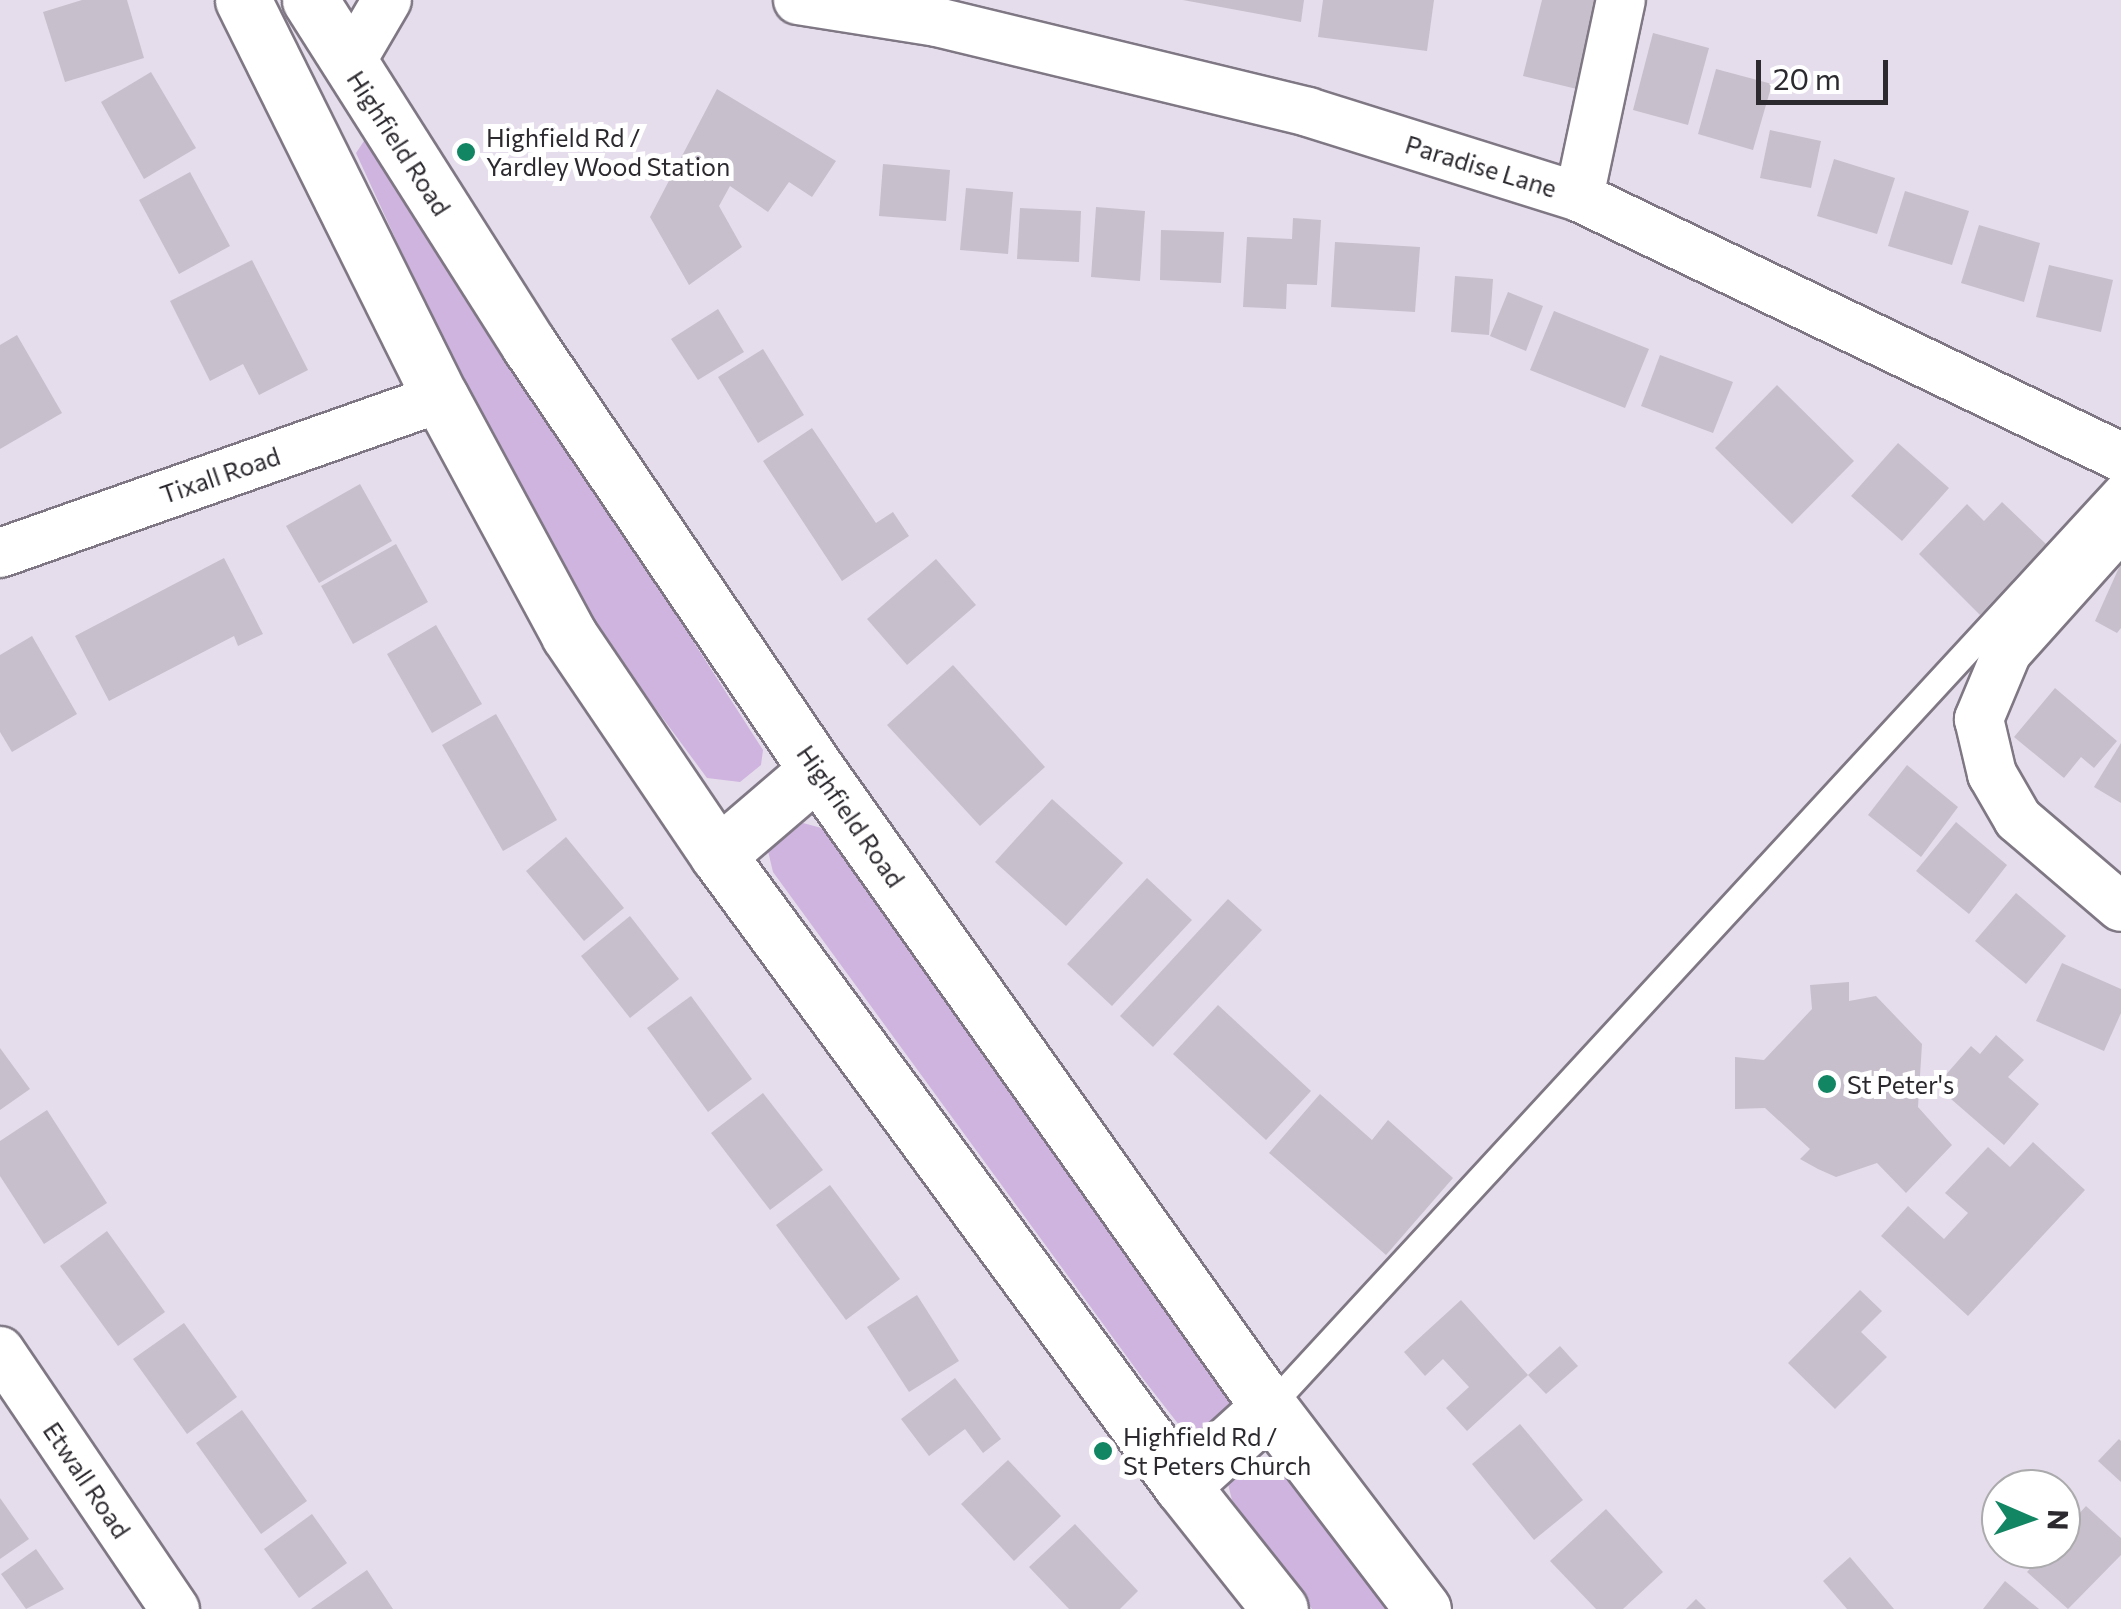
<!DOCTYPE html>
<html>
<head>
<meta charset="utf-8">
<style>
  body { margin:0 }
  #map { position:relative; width:2121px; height:1609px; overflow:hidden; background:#e5ddeb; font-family:Commissioner,sans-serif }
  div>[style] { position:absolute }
  .green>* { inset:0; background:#ceb4df }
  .building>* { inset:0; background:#c7bfcc }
  .roads { filter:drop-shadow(2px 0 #7f7884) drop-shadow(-2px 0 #7f7884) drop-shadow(0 2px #7f7884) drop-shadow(0 -2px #7f7884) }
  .service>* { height:25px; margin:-12.5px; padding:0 12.5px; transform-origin:12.5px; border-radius:12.5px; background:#fff }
  .minor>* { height:48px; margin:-24px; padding:0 24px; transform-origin:24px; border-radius:24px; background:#fff }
  .tertiary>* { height:55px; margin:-27.5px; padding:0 27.5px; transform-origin:27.5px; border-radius:27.5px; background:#fff }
  .dots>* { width:28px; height:28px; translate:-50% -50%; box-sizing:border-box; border:5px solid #fff; border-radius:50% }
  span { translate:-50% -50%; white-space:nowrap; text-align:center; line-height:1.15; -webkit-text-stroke:10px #fff; paint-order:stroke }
  .poi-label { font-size:25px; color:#2d2a2f }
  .left { translate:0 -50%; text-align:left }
  .street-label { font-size:25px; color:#2d2a2f }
  .north { position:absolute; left:1981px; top:1469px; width:100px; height:100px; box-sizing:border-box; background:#fff; border:2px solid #abaaac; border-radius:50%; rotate:92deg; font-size:28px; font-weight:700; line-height:40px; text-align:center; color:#2d2a2f }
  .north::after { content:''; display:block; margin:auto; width:35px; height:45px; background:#128563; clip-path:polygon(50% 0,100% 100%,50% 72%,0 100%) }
  .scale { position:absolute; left:1756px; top:60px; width:132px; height:45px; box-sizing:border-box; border:5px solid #2d2a2f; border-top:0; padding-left:12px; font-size:30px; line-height:35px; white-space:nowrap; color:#2d2a2f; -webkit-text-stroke:8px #fff; paint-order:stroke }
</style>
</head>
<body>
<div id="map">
  <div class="green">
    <i style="clip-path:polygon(368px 135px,763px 750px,761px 765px,740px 782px,707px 778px,599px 632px,475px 411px,356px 153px)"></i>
    <i style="clip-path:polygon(803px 823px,829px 830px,1230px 1387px,1230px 1408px,1205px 1430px,1183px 1430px,1144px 1380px,773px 872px,768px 851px)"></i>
    <i style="clip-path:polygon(1257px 1459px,1284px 1466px,1399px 1609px,1312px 1609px,1232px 1500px,1228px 1484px)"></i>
  </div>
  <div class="building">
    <i style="clip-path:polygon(82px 0,127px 0,144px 58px,65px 82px,43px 12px)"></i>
    <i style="clip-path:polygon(1183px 0,1304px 0,1301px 22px)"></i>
    <i style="clip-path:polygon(1323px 0,1434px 0,1427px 51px,1318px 37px)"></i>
    <i style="clip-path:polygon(1542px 0,1603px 0,1581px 90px,1523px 76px)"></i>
    <i style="clip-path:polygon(1653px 33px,1709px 48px,1688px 125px,1633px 110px)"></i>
    <i style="clip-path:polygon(1716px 69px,1772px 84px,1753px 150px,1698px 134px)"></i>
    <i style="clip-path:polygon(151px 72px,196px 148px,144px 179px,101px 102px)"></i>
    <i style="clip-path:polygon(717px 89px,836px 161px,812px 197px,789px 182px,768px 212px,730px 186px,719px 206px,742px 247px,689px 285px,650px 217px)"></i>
    <i style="clip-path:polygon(1770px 130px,1821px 141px,1811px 188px,1760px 178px)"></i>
    <i style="clip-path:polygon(1834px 159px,1895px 178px,1877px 234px,1817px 216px)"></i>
    <i style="clip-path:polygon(883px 164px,950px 170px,946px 221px,879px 216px)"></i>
    <i style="clip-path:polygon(190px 172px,230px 246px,179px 274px,139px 200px)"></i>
    <i style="clip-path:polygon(966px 188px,1013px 192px,1008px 254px,960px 250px)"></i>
    <i style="clip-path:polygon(1905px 191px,1969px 211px,1952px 265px,1888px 246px)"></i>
    <i style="clip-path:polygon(1096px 207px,1145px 211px,1140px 281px,1091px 277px)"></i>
    <i style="clip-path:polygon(1020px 208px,1081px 211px,1079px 262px,1017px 259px)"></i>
    <i style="clip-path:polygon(1293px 218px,1321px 220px,1317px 285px,1287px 284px,1286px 309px,1243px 307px,1247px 237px,1292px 239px)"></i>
    <i style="clip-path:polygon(1979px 225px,2040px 243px,2024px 302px,1961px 283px)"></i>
    <i style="clip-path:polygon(1161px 230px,1224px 232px,1221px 283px,1160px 280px)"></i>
    <i style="clip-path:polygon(1335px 242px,1420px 247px,1415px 312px,1331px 307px)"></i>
    <i style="clip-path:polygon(252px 260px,308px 370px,259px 395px,243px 364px,210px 381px,170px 301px)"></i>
    <i style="clip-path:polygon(2049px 265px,2113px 280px,2101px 332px,2036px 317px)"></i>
    <i style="clip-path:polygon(1455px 276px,1493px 279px,1489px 335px,1451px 332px)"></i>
    <i style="clip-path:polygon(1508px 292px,1543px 306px,1526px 351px,1490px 336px)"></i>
    <i style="clip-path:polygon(718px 309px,744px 352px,698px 380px,671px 339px)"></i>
    <i style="clip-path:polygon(1554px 311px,1649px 349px,1625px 408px,1530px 370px)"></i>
    <i style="clip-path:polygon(17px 335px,62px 413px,0 449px,0 345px)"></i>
    <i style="clip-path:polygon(763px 349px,804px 415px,758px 443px,718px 377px)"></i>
    <i style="clip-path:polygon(1660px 355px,1733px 382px,1713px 433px,1641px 406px)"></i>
    <i style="clip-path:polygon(1777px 385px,1854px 461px,1792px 524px,1715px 448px)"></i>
    <i style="clip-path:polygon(812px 428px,876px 523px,893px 512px,909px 536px,842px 581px,763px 461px)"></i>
    <i style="clip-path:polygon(1898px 443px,1949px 488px,1902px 541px,1851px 496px)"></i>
    <i style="clip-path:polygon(360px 484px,392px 541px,319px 583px,286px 526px)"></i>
    <i style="clip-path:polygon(2002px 502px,2046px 544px,1980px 615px,1919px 554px,1967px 504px,1984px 521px)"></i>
    <i style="clip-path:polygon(396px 544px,428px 602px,353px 644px,321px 586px)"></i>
    <i style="clip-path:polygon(224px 558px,263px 634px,238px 646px,234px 636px,109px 701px,75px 636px)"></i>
    <i style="clip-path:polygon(936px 559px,976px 605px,907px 665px,867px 619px)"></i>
    <i style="clip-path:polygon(2121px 563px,2121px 628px,2117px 633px,2095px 621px)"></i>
    <i style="clip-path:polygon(436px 625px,482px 704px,432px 733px,387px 654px)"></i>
    <i style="clip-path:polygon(32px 636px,77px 714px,12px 752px,0 732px,0 655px)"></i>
    <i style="clip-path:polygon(953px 665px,1045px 767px,980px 826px,887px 725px)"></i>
    <i style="clip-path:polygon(2055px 688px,2117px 741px,2094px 768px,2081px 757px,2064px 778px,2014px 737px)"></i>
    <i style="clip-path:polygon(496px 714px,557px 820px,503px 851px,442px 745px)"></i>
    <i style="clip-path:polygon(2121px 743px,2121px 803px,2094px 787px)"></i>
    <i style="clip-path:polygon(1907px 765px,1958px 807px,1921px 857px,1868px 815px)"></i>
    <i style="clip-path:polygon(1052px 799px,1123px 863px,1066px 926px,995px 862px)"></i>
    <i style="clip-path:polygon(1956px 822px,2007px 865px,1969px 914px,1916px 871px)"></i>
    <i style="clip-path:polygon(566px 837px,624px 908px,584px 941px,526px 871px)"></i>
    <i style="clip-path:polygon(1147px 878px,1192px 920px,1112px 1006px,1067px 964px)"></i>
    <i style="clip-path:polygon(2016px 893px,2066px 936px,2026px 984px,1975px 941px)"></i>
    <i style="clip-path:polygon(1228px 899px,1262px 930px,1153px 1047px,1120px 1016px)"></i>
    <i style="clip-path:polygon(630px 916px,679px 979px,630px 1018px,581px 956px)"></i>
    <i style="clip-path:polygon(2062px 963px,2121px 989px,2121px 1013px,2104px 1051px,2036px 1021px)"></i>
    <i style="clip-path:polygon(1849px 982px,1849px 1001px,1876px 996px,1922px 1044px,1918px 1107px,1952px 1145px,1906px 1193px,1877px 1163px,1836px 1177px,1818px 1169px,1800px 1159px,1810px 1149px,1765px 1108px,1735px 1109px,1735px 1057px,1764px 1060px,1812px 1009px,1810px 985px)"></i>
    <i style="clip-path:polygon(691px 996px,752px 1079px,708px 1112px,647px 1028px)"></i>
    <i style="clip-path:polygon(1218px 1005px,1311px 1091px,1266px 1140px,1173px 1054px)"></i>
    <i style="clip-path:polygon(1996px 1035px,2024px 1060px,2008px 1077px,2039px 1104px,2004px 1145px,1936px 1086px,1971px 1046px,1980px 1054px)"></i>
    <i style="clip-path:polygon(0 1048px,30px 1089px,0 1110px)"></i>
    <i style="clip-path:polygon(763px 1093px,823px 1170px,770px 1210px,711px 1133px)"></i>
    <i style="clip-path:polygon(1320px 1094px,1372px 1140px,1388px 1120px,1453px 1178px,1386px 1255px,1269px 1153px)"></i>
    <i style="clip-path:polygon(47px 1110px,107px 1203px,44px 1244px,0 1176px,0 1141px)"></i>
    <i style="clip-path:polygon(2033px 1142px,2085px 1190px,1968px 1316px,1881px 1236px,1908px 1206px,1944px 1239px,1968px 1213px,1945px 1193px,1988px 1147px,2010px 1167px)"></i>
    <i style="clip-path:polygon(830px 1185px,900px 1279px,846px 1320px,776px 1225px)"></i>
    <i style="clip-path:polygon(107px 1231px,165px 1312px,118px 1346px,60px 1266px)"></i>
    <i style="clip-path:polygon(1860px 1290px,1882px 1311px,1861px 1332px,1887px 1357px,1835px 1409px,1788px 1363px)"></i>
    <i style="clip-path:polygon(917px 1295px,959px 1361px,909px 1392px,867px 1327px)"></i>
    <i style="clip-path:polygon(1461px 1300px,1528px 1375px,1467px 1431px,1446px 1408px,1469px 1387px,1443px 1359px,1425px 1376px,1404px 1352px)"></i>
    <i style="clip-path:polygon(184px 1323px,237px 1397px,187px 1434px,133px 1359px)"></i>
    <i style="clip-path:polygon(1560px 1346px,1578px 1366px,1546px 1394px,1528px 1375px)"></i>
    <i style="clip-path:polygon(955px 1378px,1001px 1439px,983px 1453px,965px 1429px,929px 1456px,901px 1419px)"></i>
    <i style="clip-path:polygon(242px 1410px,307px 1501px,261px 1534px,196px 1443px)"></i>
    <i style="clip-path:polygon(1520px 1424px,1583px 1500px,1534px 1540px,1472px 1464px)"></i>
    <i style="clip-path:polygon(2119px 1439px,2121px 1441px,2121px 1482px,2098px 1461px)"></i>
    <i style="clip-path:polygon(1008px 1460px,1061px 1516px,1014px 1561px,961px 1504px)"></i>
    <i style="clip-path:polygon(0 1498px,29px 1539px,0 1559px)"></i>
    <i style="clip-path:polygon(2086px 1506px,2121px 1538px,2121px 1555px,2068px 1609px,2027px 1572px,2048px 1549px,2061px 1549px,2061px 1534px)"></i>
    <i style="clip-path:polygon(1606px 1509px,1663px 1572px,1623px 1609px,1596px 1609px,1550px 1561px)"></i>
    <i style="clip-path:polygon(312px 1514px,347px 1563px,299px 1598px,264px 1549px)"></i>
    <i style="clip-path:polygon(1075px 1524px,1138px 1591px,1120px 1609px,1069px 1609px,1029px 1567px)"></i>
    <i style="clip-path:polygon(36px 1549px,64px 1589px,26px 1609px,1px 1574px)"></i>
    <i style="clip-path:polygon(1850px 1557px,1894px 1609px,1847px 1609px,1823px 1581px)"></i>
    <i style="clip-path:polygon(367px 1570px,393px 1609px,311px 1609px)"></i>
    <i style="clip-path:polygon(2005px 1581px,2039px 1609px,1983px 1609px)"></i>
    <i style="clip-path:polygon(1696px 1599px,1706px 1609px,1686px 1609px)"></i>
  </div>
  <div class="roads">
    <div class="service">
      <i style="left:1269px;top:1407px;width:1256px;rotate:-47.29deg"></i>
    </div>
    <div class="minor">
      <i style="left:798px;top:0;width:141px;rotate:9deg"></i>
      <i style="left:937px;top:22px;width:382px;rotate:13.6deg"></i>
      <i style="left:1308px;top:112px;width:284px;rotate:17.4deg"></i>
      <i style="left:1579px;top:197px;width:601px;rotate:25.63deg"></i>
      <i style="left:349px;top:65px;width:75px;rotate:-59.7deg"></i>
      <i style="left:1579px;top:197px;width:201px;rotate:-78deg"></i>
      <i style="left:2121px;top:525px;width:171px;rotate:131.9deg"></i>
      <i style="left:2007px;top:652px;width:73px;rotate:112.7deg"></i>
      <i style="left:1979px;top:719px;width:57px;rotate:76.7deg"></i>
      <i style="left:1992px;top:774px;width:52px;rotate:60deg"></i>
      <i style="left:2018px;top:819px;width:135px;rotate:40.5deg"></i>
      <i style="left:0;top:553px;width:467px;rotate:-19.4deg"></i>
      <i style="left:0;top:1351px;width:312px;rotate:55.9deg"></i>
    </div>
    <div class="tertiary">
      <i style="left:243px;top:0;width:445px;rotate:63.6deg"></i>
      <i style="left:441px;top:398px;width:269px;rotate:61.6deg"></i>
      <i style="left:569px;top:635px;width:266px;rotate:55.9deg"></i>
      <i style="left:718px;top:855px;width:783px;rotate:53.67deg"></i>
      <i style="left:1182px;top:1486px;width:157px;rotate:51.5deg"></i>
      <i style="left:310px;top:0;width:409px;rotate:57.6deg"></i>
      <i style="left:529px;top:345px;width:513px;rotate:55.88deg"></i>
      <i style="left:817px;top:770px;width:781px;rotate:54.64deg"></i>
      <i style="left:1269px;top:1407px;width:254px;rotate:52.7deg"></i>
      <i style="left:718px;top:855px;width:130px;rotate:-40.6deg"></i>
      <i style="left:1182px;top:1486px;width:118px;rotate:-42.2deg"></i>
    </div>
  </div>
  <div class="dots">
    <i style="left:466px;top:152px;background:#128563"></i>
    <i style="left:1827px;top:1084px;background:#128563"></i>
    <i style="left:1103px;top:1451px;background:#128563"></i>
  </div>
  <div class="poi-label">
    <span class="left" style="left:486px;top:152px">Highfield Rd /<br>Yardley Wood Station</span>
    <span class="left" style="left:1847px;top:1084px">St Peter's</span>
    <span class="left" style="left:1123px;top:1451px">Highfield Rd /<br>St Peters Church</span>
  </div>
  <div class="street-label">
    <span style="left:399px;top:143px;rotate:57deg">Highfield Road</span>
    <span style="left:1481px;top:166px;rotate:17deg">Paradise Lane</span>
    <span style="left:220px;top:475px;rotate:-19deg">Tixall Road</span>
    <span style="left:851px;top:816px;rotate:55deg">Highfield Road</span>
    <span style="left:87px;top:1480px;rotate:56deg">Etwall Road</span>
  </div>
  <div class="north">N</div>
  <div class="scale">20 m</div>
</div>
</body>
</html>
